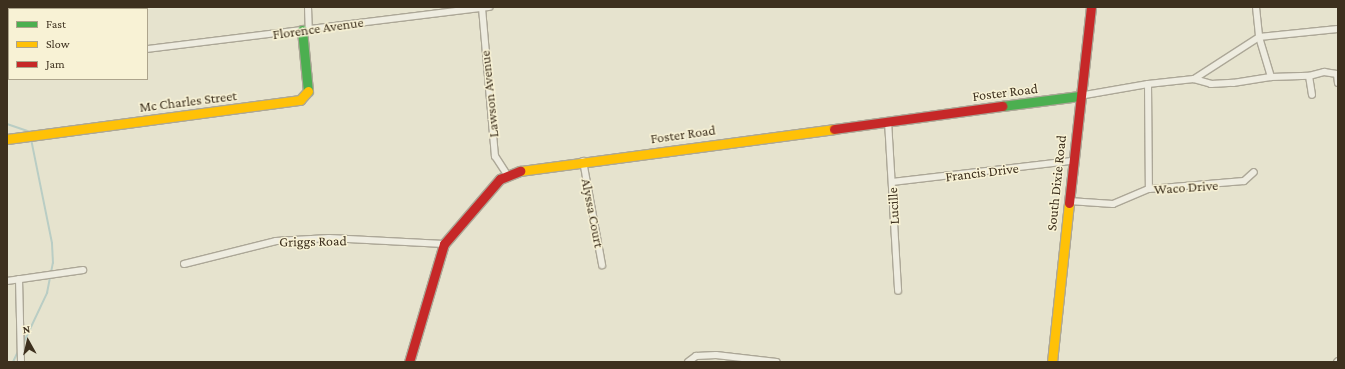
<!DOCTYPE html>
<html>
<head>
<meta charset="utf-8">
<style>
  body { margin:0 }
  #map { position:relative; width:1345px; height:369px; overflow:hidden; background:#e6e3ce; font-family:"Crimson Pro",serif }
  div>[style] { position:absolute }
  .stream>* { height:2px; margin:-1px; padding:0 1px; transform-origin:1px; border-radius:1px; background:#b9cdc4 }
  .roads { filter:drop-shadow(1px 0 #aca797) drop-shadow(-1px 0 #aca797) drop-shadow(0 1px #aca797) drop-shadow(0 -1px #aca797) }
  .street>* { height:6px; margin:-3px; padding:0 3px; transform-origin:3px; border-radius:3px; background:#eeece0 }
  .fast>* { height:9px; margin:-4.5px; padding:0 4.5px; transform-origin:4.5px; border-radius:4.5px; background:#4caf50 }
  .slow>* { height:9px; margin:-4.5px; padding:0 4.5px; transform-origin:4.5px; border-radius:4.5px; background:#ffc107 }
  .jam>* { height:9px; margin:-4.5px; padding:0 4.5px; transform-origin:4.5px; border-radius:4.5px; background:#c62828 }
  span { translate:-50% -50%; white-space:nowrap; text-align:center; line-height:1.15; -webkit-text-stroke:3px #f8f2d5; paint-order:stroke }
  .street-label { font-size:14px; color:#3d301e }
  .frame { position:absolute; inset:0; border:8px solid #3d301e; pointer-events:none }
  .legend { position:absolute; left:8px; top:8px; width:140px; height:72px; box-sizing:border-box; background:#f8f2d5; border:1px solid #ada48c; margin:0; padding:5px 7px; list-style:none; font-size:12px; color:#3d301e }
  .legend li { display:flex; align-items:center; gap:8px; height:20px }
  .legend b { width:20px; border:1px solid #ada48c }
  .north { position:absolute; left:8px; top:321px; width:40px; height:40px; -webkit-text-stroke:3px #f8f2d5; paint-order:stroke; rotate:352deg; font-size:11px; font-weight:700; line-height:16px; text-align:center; color:#3d301e }
  .north::after { content:''; display:block; margin:auto; width:14px; height:18px; background:#3d301e; clip-path:polygon(50% 0,100% 100%,50% 72%,0 100%) }
</style>
</head>
<body>
<div id="map">
  <div class="stream">
    <i style="left:7px;top:124px;width:24px;rotate:19deg"></i>
    <i style="left:22px;top:346px;width:59px;rotate:-64.7deg"></i>
    <i style="left:47px;top:293px;width:31px;rotate:-79deg"></i>
    <i style="left:53px;top:263px;width:20px;rotate:-93deg"></i>
    <i style="left:52px;top:243px;width:106px;rotate:-101.4deg"></i>
    <i style="left:13px;top:362px;width:14px;rotate:-65deg"></i>
  </div>
  <div class="roads">
    <div class="street">
      <i style="left:308px;top:7px;width:23px;rotate:88deg"></i>
      <i style="left:1256px;top:7px;width:30px;rotate:84deg"></i>
      <i style="left:1259px;top:37px;width:42px;rotate:73.3deg"></i>
      <i style="left:482px;top:8px;width:149px;rotate:85deg"></i>
      <i style="left:495px;top:156px;width:24px;rotate:57deg"></i>
      <i style="left:147px;top:49px;width:345px;rotate:-7deg"></i>
      <i style="left:1309px;top:76px;width:19px;rotate:81deg"></i>
      <i style="left:1194px;top:79px;width:77px;rotate:-32.9deg"></i>
      <i style="left:1259px;top:37px;width:79px;rotate:-5.8deg"></i>
      <i style="left:1148px;top:84px;width:105px;rotate:89.5deg"></i>
      <i style="left:1079px;top:96px;width:70px;rotate:-9.9deg"></i>
      <i style="left:1148px;top:84px;width:46px;rotate:-6.2deg"></i>
      <i style="left:1194px;top:79px;width:18px;rotate:16deg"></i>
      <i style="left:1211px;top:84px;width:22px;rotate:-3deg"></i>
      <i style="left:1233px;top:83px;width:38px;rotate:-9deg"></i>
      <i style="left:1271px;top:77px;width:38px;rotate:-2deg"></i>
      <i style="left:1309px;top:76px;width:16px;rotate:-15deg"></i>
      <i style="left:1324px;top:72px;width:13px;rotate:9deg"></i>
      <i style="left:1337px;top:74px;width:9px;rotate:84deg"></i>
      <i style="left:888px;top:121px;width:170px;rotate:86.6deg"></i>
      <i style="left:583px;top:161px;width:106px;rotate:79.6deg"></i>
      <i style="left:892px;top:182px;width:181px;rotate:-6.7deg"></i>
      <i style="left:1069px;top:201px;width:44px;rotate:3.9deg"></i>
      <i style="left:1113px;top:204px;width:39px;rotate:-23deg"></i>
      <i style="left:1149px;top:189px;width:95px;rotate:-4.8deg"></i>
      <i style="left:1244px;top:181px;width:13px;rotate:-42deg"></i>
      <i style="left:184px;top:264px;width:95px;rotate:-14deg"></i>
      <i style="left:276px;top:241px;width:53px;rotate:-3.2deg"></i>
      <i style="left:329px;top:238px;width:115px;rotate:3deg"></i>
      <i style="left:19px;top:279px;width:83px;rotate:88.6deg"></i>
      <i style="left:7px;top:281px;width:77px;rotate:-8.2deg"></i>
      <i style="left:688px;top:362px;width:10px;rotate:-37deg"></i>
      <i style="left:696px;top:356px;width:20px;rotate:-3deg"></i>
      <i style="left:716px;top:355px;width:61px;rotate:6.5deg"></i>
      <i style="left:1337px;top:362px;width:1px;rotate:-45deg"></i>
    </div>
    <div class="fast">
      <i style="left:302px;top:30px;width:61px;rotate:84.4deg"></i>
      <i style="left:1002px;top:106px;width:78px;rotate:-7.4deg"></i>
    </div>
    <div class="slow">
      <i style="left:7px;top:139px;width:296px;rotate:-7.6deg"></i>
      <i style="left:300px;top:100px;width:12px;rotate:-48deg"></i>
      <i style="left:520px;top:171px;width:317px;rotate:-7.6deg"></i>
      <i style="left:1052px;top:362px;width:160px;rotate:-83.9deg"></i>
    </div>
    <div class="jam">
      <i style="left:834px;top:129px;width:170px;rotate:-7.8deg"></i>
      <i style="left:1069px;top:203px;width:197px;rotate:-83.6deg"></i>
      <i style="left:409px;top:362px;width:123px;rotate:-73.5deg"></i>
      <i style="left:444px;top:244px;width:86px;rotate:-49.3deg"></i>
      <i style="left:500px;top:179px;width:22px;rotate:-22deg"></i>
    </div>
  </div>
  <div class="street-label">
    <span style="left:318px;top:28px;rotate:-8deg">Florence Avenue</span>
    <span style="left:1005px;top:92px;rotate:-7deg">Foster Road</span>
    <span style="left:489px;top:94px;rotate:-96deg">Lawson Avenue</span>
    <span style="left:188px;top:101px;rotate:-7deg">Mc Charles Street</span>
    <span style="left:683px;top:134px;rotate:-8deg">Foster Road</span>
    <span style="left:982px;top:172px;rotate:-7deg">Francis Drive</span>
    <span style="left:1056px;top:183px;rotate:-84deg">South Dixie Road</span>
    <span style="left:1186px;top:187px;rotate:-4deg">Waco Drive</span>
    <span style="left:893px;top:206px;rotate:-93deg">Lucille</span>
    <span style="left:593px;top:213px;rotate:79deg">Alyssa Court</span>
    <span style="left:313px;top:241px;rotate:-1deg">Griggs Road</span>
  </div>
  <div class="frame"></div>
  <ul class="legend">
  <li><b style="height:5px;background:#4caf50"></b>Fast</li>
  <li><b style="height:5px;background:#ffc107"></b>Slow</li>
  <li><b style="height:5px;background:#c62828"></b>Jam</li>
  </ul>
  <div class="north">N</div>
</div>
</body>
</html>
